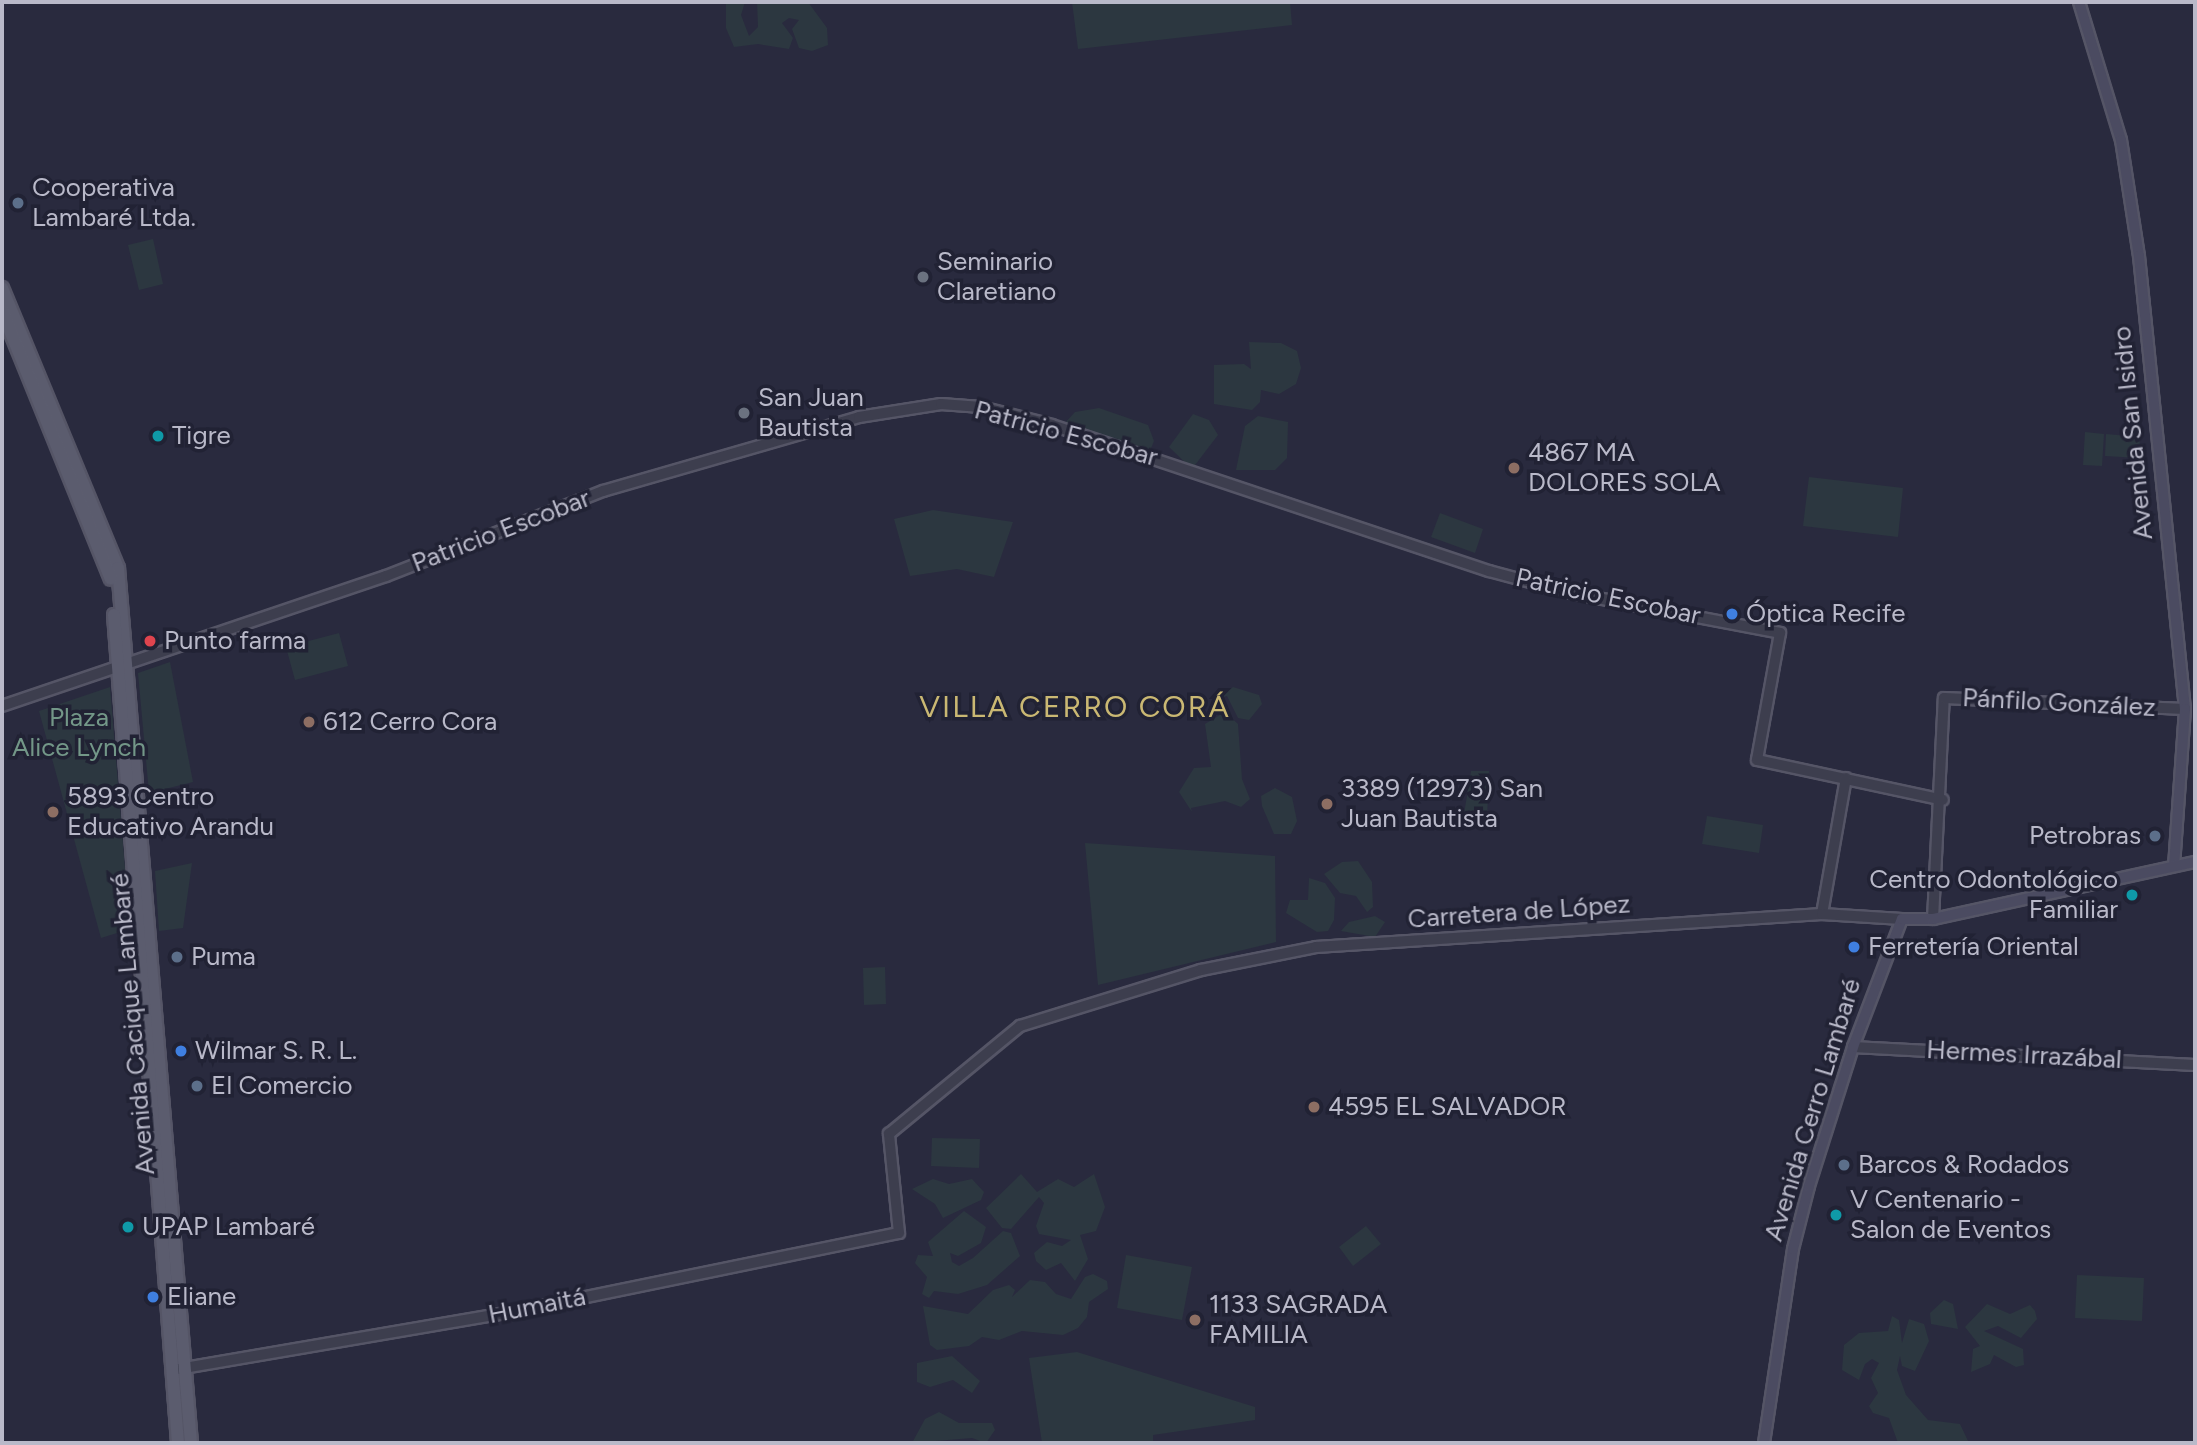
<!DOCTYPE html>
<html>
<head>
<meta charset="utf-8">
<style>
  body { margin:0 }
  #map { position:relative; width:2197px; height:1445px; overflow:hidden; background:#292a3e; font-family:Figtree,sans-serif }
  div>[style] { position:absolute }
  .green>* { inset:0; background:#2c3740 }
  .roads { filter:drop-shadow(2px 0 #556) drop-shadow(-2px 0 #556) drop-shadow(0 2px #556) drop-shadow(0 -2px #556) }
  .tertiary>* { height:10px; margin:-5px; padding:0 5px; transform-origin:5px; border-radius:5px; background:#3d3e4e }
  .secondary>* { height:10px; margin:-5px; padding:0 5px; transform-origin:5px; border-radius:5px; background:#4b4b61 }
  .primary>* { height:12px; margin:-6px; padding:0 6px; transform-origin:6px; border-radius:6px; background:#5b5c6e }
  .dots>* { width:19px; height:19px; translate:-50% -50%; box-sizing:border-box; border:4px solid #212234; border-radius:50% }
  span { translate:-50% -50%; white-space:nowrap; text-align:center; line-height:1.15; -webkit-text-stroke:7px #212234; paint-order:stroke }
  .poi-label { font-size:26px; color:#b9b9c9 }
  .left { translate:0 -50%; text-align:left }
  .right { translate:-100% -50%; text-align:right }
  .street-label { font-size:26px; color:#b9b9c9 }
  .park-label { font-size:26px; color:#739788 }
  .quarter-label { font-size:30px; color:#cab873; letter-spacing:2px }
  .frame { position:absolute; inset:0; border:4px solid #b9b9c9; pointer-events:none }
</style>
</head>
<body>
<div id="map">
  <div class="green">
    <i style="clip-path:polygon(726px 2px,745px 2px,741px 15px,749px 36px,758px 27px,757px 2px,808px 2px,827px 28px,828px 45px,812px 51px,799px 48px,792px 29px,799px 20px,789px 18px,782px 23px,793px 38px,789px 49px,758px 44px,734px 47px,726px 28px)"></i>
    <i style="clip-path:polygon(1072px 2px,1290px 2px,1292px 25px,1078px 49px)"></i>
    <i style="clip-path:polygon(153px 239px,163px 284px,139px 290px,128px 245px)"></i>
    <i style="clip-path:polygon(1249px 342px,1281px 343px,1297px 351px,1301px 368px,1296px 384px,1279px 394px,1261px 390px,1260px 402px,1252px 410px,1214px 404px,1214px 365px,1244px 364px,1251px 369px)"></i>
    <i style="clip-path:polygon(1099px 408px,1148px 425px,1154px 441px,1148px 456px,1084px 440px,1064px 424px,1075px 412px)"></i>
    <i style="clip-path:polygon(1193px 414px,1209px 420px,1218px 435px,1192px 469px,1169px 447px)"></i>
    <i style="clip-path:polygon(1258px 416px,1288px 422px,1287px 458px,1275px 470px,1236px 470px,1245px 426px)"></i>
    <i style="clip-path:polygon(2085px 432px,2104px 434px,2102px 466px,2083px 465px)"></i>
    <i style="clip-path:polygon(2106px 434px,2140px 437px,2139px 458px,2105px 456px)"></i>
    <i style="clip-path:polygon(1809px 477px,1903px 488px,1898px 537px,1803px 526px)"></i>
    <i style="clip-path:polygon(933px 510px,1013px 522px,994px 577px,957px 569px,910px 576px,894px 519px)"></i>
    <i style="clip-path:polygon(1440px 513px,1483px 529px,1475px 553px,1431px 537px)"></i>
    <i style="clip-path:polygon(339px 633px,348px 666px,295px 680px,286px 647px)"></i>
    <i style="clip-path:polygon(170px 662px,193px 782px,149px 793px,138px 673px)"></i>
    <i style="clip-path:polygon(110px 687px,130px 929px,101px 938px,39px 711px)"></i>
    <i style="clip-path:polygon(1233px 687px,1259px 695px,1262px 704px,1249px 720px,1238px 718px,1227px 696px,1219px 698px)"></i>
    <i style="clip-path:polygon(1225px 712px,1238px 724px,1242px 779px,1250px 799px,1241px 807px,1225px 801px,1191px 808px,1192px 812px,1179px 792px,1194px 768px,1211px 767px,1205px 724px)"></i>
    <i style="clip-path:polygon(1471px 771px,1489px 771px,1487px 819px,1481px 826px,1465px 822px,1464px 814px)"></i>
    <i style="clip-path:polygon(1275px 788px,1292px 797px,1297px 821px,1291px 834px,1274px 834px,1262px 806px,1261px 796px)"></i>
    <i style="clip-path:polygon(1707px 816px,1763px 825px,1759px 853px,1702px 844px)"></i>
    <i style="clip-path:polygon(1085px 843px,1275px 856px,1276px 942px,1098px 985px)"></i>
    <i style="clip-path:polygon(1358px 861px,1372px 882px,1373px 907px,1367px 912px,1356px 896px,1340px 893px,1324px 874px,1342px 862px)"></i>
    <i style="clip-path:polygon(192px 863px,183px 928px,159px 931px,155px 871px)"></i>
    <i style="clip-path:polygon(1309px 878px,1325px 883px,1335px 898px,1334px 920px,1328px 931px,1317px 932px,1286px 913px,1290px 900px,1308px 900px)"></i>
    <i style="clip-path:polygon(1375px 916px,1385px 922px,1375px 937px,1341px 931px,1349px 922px)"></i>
    <i style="clip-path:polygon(885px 967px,886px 1004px,864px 1005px,863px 968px)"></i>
    <i style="clip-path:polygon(932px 1138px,980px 1139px,979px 1168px,931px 1166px)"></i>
    <i style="clip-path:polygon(1021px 1174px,1037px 1192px,1058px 1179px,1074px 1187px,1094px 1174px,1105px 1207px,1096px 1231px,1080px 1235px,1088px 1259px,1075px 1281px,1061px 1263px,1046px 1270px,1036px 1261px,1034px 1253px,1047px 1242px,1062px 1246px,1071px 1240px,1039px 1234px,1036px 1226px,1044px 1203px,1039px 1197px,1011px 1229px,1002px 1228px,986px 1208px)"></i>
    <i style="clip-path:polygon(933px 1179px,949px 1184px,972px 1179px,984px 1192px,981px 1200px,943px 1218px,935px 1204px,912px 1189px)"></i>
    <i style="clip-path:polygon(964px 1211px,986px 1227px,981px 1243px,958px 1256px,950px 1253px,952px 1262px,959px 1266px,973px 1258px,1003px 1231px,1011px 1233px,1020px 1256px,987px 1285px,958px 1294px,934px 1291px,929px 1298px,922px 1294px,927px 1277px,915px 1263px,918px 1255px,933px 1256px,928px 1242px)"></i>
    <i style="clip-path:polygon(1366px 1226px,1381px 1244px,1353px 1266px,1339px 1247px)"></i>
    <i style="clip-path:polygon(1126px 1255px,1192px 1267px,1182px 1320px,1117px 1308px)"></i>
    <i style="clip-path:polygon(1093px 1274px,1107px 1281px,1108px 1289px,1089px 1302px,1087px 1317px,1078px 1328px,1063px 1335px,1022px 1331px,999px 1340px,982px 1337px,969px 1346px,937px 1350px,930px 1345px,923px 1306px,968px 1314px,993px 1290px,1009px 1285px,1015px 1290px,1012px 1297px,1030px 1280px,1045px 1282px,1056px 1294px,1071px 1299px,1085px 1277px)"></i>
    <i style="clip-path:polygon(2077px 1275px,2144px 1278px,2142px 1321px,2075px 1318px)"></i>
    <i style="clip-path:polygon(1944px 1300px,1953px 1304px,1958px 1329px,1931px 1324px,1930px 1313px)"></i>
    <i style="clip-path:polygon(1987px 1304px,2010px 1314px,2030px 1305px,2035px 1311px,2037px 1319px,2021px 1338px,1998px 1326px,1984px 1331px,2023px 1349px,2024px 1365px,2016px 1367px,1994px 1355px,1990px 1364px,1971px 1372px,1973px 1349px,1980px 1346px,1965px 1327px)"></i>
    <i style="clip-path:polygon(1892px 1316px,1899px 1320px,1902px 1343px,1909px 1319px,1924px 1324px,1929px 1341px,1915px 1371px,1902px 1366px,1900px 1356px,1897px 1370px,1906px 1395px,1928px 1420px,1960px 1424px,1969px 1443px,1898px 1443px,1889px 1418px,1873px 1413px,1869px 1406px,1878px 1393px,1871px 1378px,1879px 1363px,1872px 1359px,1865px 1364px,1859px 1380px,1842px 1370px,1844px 1345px,1859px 1333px,1888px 1331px)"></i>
    <i style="clip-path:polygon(1077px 1352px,1255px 1407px,1255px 1420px,1153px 1435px,1153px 1443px,1042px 1443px,1029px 1358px)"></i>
    <i style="clip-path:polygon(952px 1356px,980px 1381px,972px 1393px,953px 1380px,930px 1387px,917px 1382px,917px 1363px)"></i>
    <i style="clip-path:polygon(939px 1412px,959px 1423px,992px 1423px,995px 1430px,986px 1443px,972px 1438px,912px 1443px,925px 1419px)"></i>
  </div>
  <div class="roads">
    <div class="tertiary">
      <i style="left:2px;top:706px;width:405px;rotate:-18.7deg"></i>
      <i style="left:386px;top:576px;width:233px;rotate:-21.4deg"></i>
      <i style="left:603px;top:491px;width:266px;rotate:-16.1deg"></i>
      <i style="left:859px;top:417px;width:83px;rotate:-9deg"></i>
      <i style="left:941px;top:404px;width:40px;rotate:4.3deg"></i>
      <i style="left:981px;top:407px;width:73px;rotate:14.2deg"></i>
      <i style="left:1052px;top:425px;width:461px;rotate:18.5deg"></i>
      <i style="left:1489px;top:571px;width:85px;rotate:15deg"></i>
      <i style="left:1571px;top:593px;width:213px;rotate:10.8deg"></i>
      <i style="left:1780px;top:633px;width:129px;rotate:100.3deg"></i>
      <i style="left:1757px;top:760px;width:190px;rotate:12.1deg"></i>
      <i style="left:1822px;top:914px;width:138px;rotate:-80deg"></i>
      <i style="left:1933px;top:919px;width:221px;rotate:-87.2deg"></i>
      <i style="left:1944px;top:698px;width:241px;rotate:2.6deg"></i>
      <i style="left:1853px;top:1047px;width:342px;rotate:3deg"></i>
      <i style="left:178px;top:1369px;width:345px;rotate:-9.7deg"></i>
      <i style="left:518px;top:1311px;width:389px;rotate:-11.6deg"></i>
      <i style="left:899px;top:1233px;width:100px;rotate:-95.8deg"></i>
      <i style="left:889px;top:1134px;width:170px;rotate:-39.5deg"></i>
      <i style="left:1020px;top:1026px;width:189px;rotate:-17.2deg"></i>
      <i style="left:1201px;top:970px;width:117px;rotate:-11.3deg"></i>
      <i style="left:1316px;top:947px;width:507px;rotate:-3.73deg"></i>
      <i style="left:1822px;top:914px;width:80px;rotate:3.6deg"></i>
    </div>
    <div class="secondary">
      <i style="left:2079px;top:2px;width:144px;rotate:73.1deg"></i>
      <i style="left:2121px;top:140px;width:117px;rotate:81.2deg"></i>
      <i style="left:2139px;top:256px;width:455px;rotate:84.2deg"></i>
      <i style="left:2185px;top:709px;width:157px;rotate:94deg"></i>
      <i style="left:1764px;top:1443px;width:196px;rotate:-81.5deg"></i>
      <i style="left:1793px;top:1249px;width:65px;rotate:-75.7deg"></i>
      <i style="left:1809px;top:1186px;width:146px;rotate:-72.4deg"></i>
      <i style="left:1853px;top:1047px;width:137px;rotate:-69.1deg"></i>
      <i style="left:1902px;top:919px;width:31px"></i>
      <i style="left:1933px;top:919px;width:268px;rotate:-12.3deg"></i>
    </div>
    <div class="primary">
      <i style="left:2px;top:288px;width:303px;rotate:67.5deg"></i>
      <i style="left:118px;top:568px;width:878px;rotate:85.23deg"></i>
      <i style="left:2px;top:311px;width:289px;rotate:67.9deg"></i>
      <i style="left:114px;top:615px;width:830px;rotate:85.58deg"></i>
    </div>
  </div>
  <div class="dots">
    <i style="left:18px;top:203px;background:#5c6f8a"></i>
    <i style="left:923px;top:277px;background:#6b7280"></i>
    <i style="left:744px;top:413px;background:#6b7280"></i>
    <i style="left:158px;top:436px;background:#0f9aa8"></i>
    <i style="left:1514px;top:468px;background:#8d6e63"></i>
    <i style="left:1732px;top:614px;background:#3f7fe0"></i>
    <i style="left:150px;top:641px;background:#e0444e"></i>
    <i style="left:309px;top:722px;background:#8d6e63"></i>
    <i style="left:1327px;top:804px;background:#8d6e63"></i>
    <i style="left:53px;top:812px;background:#8d6e63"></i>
    <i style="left:2155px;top:836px;background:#5c6f8a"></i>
    <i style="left:2132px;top:895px;background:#0f9aa8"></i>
    <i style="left:1854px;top:947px;background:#3f7fe0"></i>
    <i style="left:177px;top:957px;background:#5c6f8a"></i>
    <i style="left:181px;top:1051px;background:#3f7fe0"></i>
    <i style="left:197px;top:1086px;background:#5c6f8a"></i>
    <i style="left:1314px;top:1107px;background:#8d6e63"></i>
    <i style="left:1844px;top:1165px;background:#5c6f8a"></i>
    <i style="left:1836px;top:1215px;background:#0f9aa8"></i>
    <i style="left:128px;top:1227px;background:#0f9aa8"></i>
    <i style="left:153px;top:1297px;background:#3f7fe0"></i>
    <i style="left:1195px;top:1320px;background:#8d6e63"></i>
  </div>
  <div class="poi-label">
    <span class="left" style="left:32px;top:203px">Cooperativa<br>Lambaré Ltda.</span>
    <span class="left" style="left:937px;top:277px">Seminario<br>Claretiano</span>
    <span class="left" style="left:758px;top:413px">San Juan<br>Bautista</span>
    <span class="left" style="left:172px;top:436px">Tigre</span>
    <span class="left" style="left:1528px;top:468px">4867 MA<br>DOLORES SOLA</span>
    <span class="left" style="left:1746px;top:614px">Óptica Recife</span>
    <span class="left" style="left:164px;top:641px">Punto farma</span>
    <span class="left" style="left:323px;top:722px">612 Cerro Cora</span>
    <span class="left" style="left:1341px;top:804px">3389 (12973) San<br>Juan Bautista</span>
    <span class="left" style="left:67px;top:812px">5893 Centro<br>Educativo Arandu</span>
    <span class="right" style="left:2141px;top:836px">Petrobras</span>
    <span class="right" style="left:2118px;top:895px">Centro Odontológico<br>Familiar</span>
    <span class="left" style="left:1868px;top:947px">Ferretería Oriental</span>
    <span class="left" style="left:191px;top:957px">Puma</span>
    <span class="left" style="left:195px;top:1051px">Wilmar S. R. L.</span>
    <span class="left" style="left:211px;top:1086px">El Comercio</span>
    <span class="left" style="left:1328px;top:1107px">4595 EL SALVADOR</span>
    <span class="left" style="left:1858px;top:1165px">Barcos &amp; Rodados</span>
    <span class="left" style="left:1850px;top:1215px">V Centenario -<br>Salon de Eventos</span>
    <span class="left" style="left:142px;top:1227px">UPAP Lambaré</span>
    <span class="left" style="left:167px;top:1297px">Eliane</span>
    <span class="left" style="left:1209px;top:1320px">1133 SAGRADA<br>FAMILIA</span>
  </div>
  <div class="street-label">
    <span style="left:2133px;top:433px;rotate:-96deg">Avenida San Isidro</span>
    <span style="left:1066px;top:434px;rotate:15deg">Patricio Escobar</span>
    <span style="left:501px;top:531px;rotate:-21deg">Patricio Escobar</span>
    <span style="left:1608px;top:597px;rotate:12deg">Patricio Escobar</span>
    <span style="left:2059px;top:703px;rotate:3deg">Pánfilo González</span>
    <span style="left:1519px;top:912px;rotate:-4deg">Carretera de López</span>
    <span style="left:133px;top:1024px;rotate:-95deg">Avenida Cacique Lambaré</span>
    <span style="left:2024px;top:1055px;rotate:3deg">Hermes Irrazábal</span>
    <span style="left:1813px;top:1110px;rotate:-73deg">Avenida Cerro Lambaré</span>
    <span style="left:537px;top:1306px;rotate:-11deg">Humaitá</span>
  </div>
  <div class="park-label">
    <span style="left:79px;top:733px">Plaza<br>Alice Lynch</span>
  </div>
  <div class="quarter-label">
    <span style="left:1075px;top:707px">VILLA CERRO CORÁ</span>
  </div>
  <div class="frame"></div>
</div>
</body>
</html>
